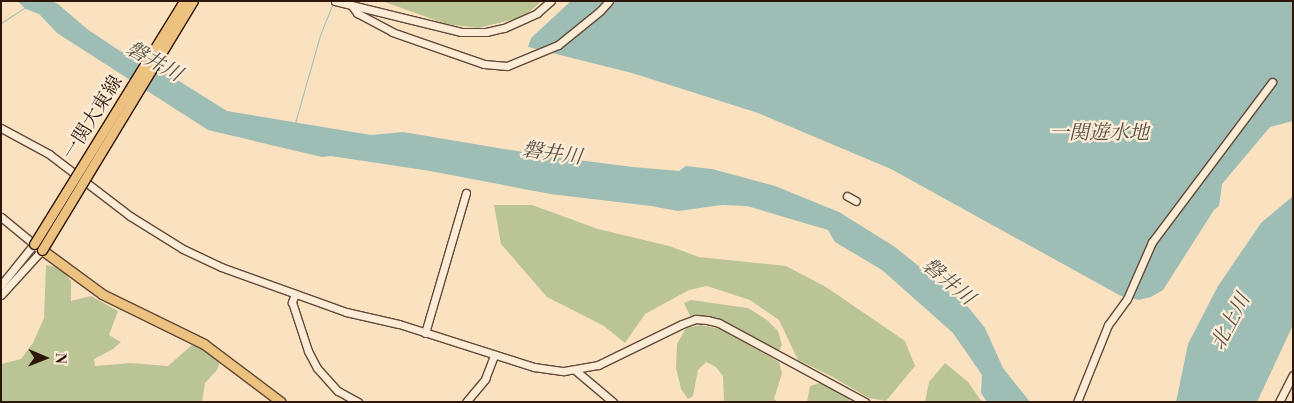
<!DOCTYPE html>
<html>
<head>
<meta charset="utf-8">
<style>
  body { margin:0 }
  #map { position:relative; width:1294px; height:403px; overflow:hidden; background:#fae2c0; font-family:"Libre Bodoni","Noto Serif JP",serif }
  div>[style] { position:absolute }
  .green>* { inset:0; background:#bbc495 }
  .water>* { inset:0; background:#9ebdb5 }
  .stream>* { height:1px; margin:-0.5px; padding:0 0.5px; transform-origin:0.5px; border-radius:0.5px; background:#9ebdb5 }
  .roads { filter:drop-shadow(1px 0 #614838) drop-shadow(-1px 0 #614838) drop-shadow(0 1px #614838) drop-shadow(0 -1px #614838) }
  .minor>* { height:7px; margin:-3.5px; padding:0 3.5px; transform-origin:3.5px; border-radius:3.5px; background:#fcecd6 }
  .major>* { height:9px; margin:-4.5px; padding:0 4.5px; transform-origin:4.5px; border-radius:4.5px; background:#edc180 }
  .bridges { filter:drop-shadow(1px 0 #2e150a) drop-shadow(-1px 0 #2e150a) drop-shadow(0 1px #2e150a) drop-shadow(0 -1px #2e150a) }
  .major-bridge>* { height:9px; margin:-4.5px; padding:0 4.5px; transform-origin:4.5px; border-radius:4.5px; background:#edc180 }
  span { translate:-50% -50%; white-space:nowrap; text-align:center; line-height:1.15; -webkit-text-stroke:4.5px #fcecd6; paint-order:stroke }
  .street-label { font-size:19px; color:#2e150a }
  .water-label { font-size:20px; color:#555046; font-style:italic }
  .frame { position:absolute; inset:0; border:2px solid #2e150a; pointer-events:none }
  .north { position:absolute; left:20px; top:333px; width:50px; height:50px; -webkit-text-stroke:4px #fcecd6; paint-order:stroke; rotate:91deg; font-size:14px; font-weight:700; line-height:20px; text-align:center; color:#2e150a }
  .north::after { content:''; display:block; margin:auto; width:18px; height:22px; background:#2e150a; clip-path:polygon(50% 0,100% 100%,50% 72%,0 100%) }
</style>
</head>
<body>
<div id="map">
  <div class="green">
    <i style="clip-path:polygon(382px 1px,542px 1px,523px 17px,478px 28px,446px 24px)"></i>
    <i style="clip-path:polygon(494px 205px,532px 205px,598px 229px,669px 246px,699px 257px,786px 266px,826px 287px,905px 341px,915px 366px,886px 401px,869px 398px,829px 375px,798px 360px,779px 320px,750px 300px,707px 286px,689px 290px,645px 314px,625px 343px,604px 326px,547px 297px,501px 244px)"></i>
    <i style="clip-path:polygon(46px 265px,61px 268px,71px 281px,71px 301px,91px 296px,118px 311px,109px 335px,121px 342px,113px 349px,94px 359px,95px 366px,130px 363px,168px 366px,192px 345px,207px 349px,220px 362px,217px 370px,205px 383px,202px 402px,1px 402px,1px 364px,21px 359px,33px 343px,44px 318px)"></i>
    <i style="clip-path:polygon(691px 300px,748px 308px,767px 320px,778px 331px,782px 345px,777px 354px,719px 319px,704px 315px,690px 316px,684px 303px)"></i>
    <i style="clip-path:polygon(701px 325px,720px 329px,779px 362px,782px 373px,774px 399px,778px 402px,724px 402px,723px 376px,716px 367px,706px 362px,698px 370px,693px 396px,688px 399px,681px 389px,676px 368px,677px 344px,686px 328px)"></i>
    <i style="clip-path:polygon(945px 363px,968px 382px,982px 402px,925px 402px,929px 382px)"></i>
    <i style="clip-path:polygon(820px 383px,848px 397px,850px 402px,807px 402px,810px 386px)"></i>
  </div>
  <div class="water">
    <i style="clip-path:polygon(17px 1px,51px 1px,58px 4px,87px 29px,120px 51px,163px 71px,227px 111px,371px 135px,403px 132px,546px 156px,633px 167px,679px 171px,686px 166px,712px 169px,775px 186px,839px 212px,895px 247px,931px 276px,969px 308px,985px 328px,1003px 368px,1030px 402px,987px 402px,981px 393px,982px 375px,953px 333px,882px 270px,835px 242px,828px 230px,747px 206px,722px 205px,678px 211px,651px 206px,550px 194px,430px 171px,331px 156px,322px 157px,208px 130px,57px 33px,39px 14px,26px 9px)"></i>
    <i style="clip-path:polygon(571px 1px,1293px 1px,1293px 121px,1270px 127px,1222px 184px,1219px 206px,1214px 210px,1163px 290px,1151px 297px,1139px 300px,1121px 296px,891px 169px,758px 113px,632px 73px,528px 47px,531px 38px)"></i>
    <i style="clip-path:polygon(1293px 196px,1293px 325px,1257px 402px,1176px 402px,1188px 344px,1218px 286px,1261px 223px)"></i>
  </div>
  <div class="stream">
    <i style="left:1px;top:23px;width:30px;rotate:-33deg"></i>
    <i style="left:295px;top:123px;width:91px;rotate:-74.1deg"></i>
    <i style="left:320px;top:35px;width:32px;rotate:-68deg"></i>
  </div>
  <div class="roads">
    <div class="minor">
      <i style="left:335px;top:1px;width:130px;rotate:13.8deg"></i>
      <i style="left:461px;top:32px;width:25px"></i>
      <i style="left:486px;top:32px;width:18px;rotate:-13deg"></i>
      <i style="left:504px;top:28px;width:36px;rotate:-24deg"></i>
      <i style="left:537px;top:13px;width:18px;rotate:-41deg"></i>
      <i style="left:352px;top:6px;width:9px;rotate:54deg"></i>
      <i style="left:357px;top:13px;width:40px;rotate:28deg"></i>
      <i style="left:392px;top:32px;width:97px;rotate:19.2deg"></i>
      <i style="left:484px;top:64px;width:23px;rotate:5deg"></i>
      <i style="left:507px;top:66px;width:55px;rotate:-22.4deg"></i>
      <i style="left:558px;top:45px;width:54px;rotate:-39deg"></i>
      <i style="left:600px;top:11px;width:13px;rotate:-48deg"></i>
      <i style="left:1px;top:128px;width:55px;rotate:28.4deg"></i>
      <i style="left:49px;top:154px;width:102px;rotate:37.4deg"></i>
      <i style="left:130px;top:216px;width:62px;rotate:31.9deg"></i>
      <i style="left:183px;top:249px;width:42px;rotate:25.3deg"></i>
      <i style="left:221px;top:267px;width:133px;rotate:19.8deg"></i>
      <i style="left:346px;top:312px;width:54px;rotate:12.8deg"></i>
      <i style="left:399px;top:324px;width:142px;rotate:17.7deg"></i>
      <i style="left:534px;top:367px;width:30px;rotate:8deg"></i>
      <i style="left:564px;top:371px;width:35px;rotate:-10deg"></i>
      <i style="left:598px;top:365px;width:93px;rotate:-26deg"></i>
      <i style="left:682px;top:324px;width:15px;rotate:-20deg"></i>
      <i style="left:696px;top:319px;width:11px;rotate:5deg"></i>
      <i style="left:707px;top:320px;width:12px;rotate:14deg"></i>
      <i style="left:719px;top:323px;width:166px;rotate:28.4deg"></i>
      <i style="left:847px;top:196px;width:10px;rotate:29deg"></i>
      <i style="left:1px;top:217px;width:43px;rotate:39.3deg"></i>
      <i style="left:34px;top:244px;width:53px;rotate:128.8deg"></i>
      <i style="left:295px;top:294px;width:9px;rotate:111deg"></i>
      <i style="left:292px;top:302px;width:52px;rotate:71.9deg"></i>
      <i style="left:308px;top:351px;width:19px;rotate:62deg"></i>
      <i style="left:317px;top:368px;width:31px;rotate:48deg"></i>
      <i style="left:338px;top:391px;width:23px;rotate:29deg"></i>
      <i style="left:1px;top:295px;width:61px;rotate:-47.7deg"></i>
      <i style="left:425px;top:333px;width:146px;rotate:-73.7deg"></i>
      <i style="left:575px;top:370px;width:50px;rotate:40.1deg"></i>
      <i style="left:466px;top:402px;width:30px;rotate:-50deg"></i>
      <i style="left:485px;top:379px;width:26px;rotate:-69deg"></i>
      <i style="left:1077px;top:402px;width:83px;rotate:-68.1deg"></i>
      <i style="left:1108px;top:325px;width:32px;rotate:-54deg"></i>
      <i style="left:1127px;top:299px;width:62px;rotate:-66.3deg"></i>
      <i style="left:1152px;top:242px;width:200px;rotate:-53.1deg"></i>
      <i style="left:1279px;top:402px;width:30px;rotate:-63deg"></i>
    </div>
    <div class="major">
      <i style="left:34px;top:244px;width:84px;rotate:36.3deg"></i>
      <i style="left:102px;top:294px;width:114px;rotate:26.1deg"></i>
      <i style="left:204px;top:344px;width:96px;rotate:37deg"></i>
    </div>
  </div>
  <div class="bridges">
    <div class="major-bridge">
      <i style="left:34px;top:244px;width:286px;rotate:-58.3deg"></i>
      <i style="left:42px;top:250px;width:291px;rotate:-58.8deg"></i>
    </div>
  </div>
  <div class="street-label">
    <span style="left:93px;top:118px;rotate:-58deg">一関大東線</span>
  </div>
  <div class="water-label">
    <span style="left:154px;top:62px;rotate:29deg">磐井川</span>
    <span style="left:1099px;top:133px">一関遊水地</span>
    <span style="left:552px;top:154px;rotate:8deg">磐井川</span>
    <span style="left:948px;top:282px;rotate:40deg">磐井川</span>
    <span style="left:1231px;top:322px;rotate:-62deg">北上川</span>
  </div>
  <div class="frame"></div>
  <div class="north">N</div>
</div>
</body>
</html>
